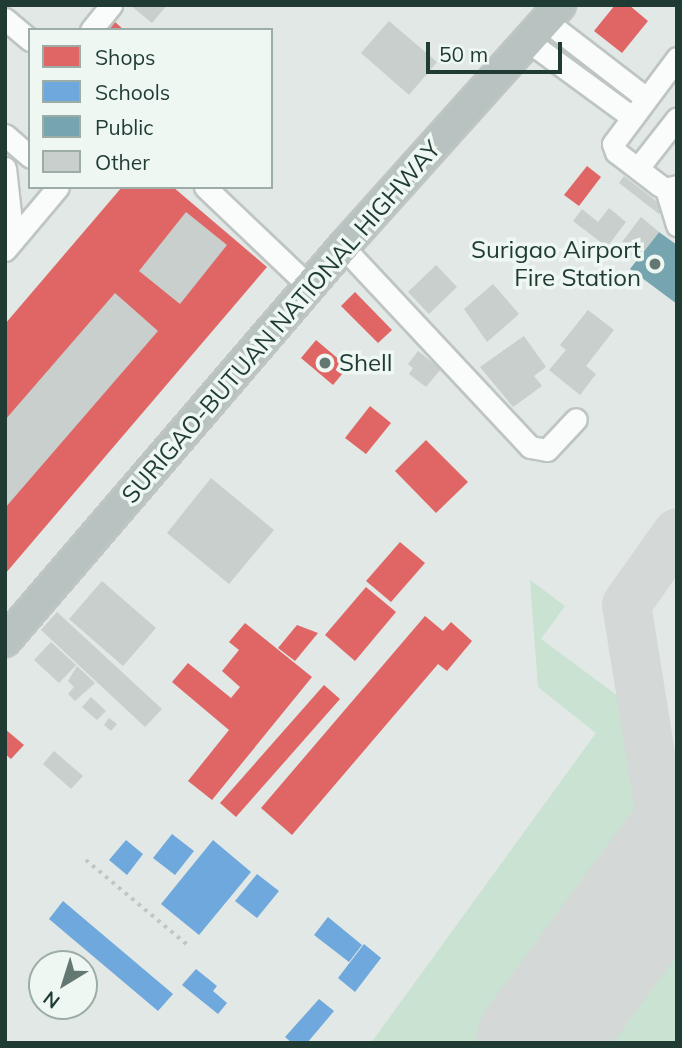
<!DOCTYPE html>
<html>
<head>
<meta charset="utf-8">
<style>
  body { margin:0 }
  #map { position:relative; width:682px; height:1048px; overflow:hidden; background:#e1e8e5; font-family:Mulish,sans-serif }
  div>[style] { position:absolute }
  .green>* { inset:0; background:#c9e2d1 }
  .shops>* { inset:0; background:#e06666 }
  .schools>* { inset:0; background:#6fa8dc }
  .public>* { inset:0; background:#76a5af }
  .taxiway>* { height:49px; margin:-24.5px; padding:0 24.5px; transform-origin:24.5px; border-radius:24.5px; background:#d4d9d7 }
  .runway>* { height:122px; margin:-61px; padding:0 61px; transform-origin:61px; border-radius:61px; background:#d4d9d7 }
  .building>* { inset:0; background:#c8cfcc }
  .path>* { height:3.5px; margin-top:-1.75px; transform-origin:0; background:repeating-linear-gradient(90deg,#bfc8c4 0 3.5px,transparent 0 8.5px) }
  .roads { filter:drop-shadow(2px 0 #bec5c2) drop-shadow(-2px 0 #bec5c2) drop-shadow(0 2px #bec5c2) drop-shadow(0 -2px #bec5c2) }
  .minor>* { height:21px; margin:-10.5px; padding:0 10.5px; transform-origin:10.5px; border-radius:10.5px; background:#fafcfb }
  .highway>* { height:30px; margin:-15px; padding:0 15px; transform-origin:15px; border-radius:15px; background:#b8c2c0 }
  .dots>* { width:19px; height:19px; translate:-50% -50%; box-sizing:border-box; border:4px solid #eff7f3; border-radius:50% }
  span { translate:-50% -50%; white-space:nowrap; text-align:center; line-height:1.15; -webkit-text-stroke:7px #eff7f3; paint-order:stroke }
  .poi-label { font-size:24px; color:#1f3b34 }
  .right { translate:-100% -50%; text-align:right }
  .left { translate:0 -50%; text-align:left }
  .street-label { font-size:24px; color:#1f3b34 }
  .frame { position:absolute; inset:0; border:7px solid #1f3b34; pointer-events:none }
  .legend { position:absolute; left:28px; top:28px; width:245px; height:161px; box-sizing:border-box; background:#eff7f3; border:2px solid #9caca7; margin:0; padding:9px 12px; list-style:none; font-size:21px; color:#1f3b34 }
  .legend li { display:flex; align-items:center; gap:14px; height:35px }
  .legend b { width:35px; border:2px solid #9caca7 }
  .north { position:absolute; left:28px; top:950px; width:70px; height:70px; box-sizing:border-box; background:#eff7f3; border:2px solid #9caca7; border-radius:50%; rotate:218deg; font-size:19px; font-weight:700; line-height:28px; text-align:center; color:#1f3b34 }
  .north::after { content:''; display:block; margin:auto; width:24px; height:32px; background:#637872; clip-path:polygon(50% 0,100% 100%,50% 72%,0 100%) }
  .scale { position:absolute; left:426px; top:42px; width:136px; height:32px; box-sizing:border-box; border:4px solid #1f3b34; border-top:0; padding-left:9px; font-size:21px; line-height:24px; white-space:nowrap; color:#1f3b34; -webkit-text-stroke:5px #eff7f3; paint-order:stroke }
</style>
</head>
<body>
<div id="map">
  <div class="green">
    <i style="clip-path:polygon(530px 580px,565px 606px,541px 639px,618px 696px,639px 830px,482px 1043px,371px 1043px,596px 733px,538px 687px)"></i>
    <i style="clip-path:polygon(677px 940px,677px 1043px,601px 1043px)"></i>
  </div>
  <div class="shops">
    <i style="clip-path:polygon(615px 5px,629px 5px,648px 21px,622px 53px,594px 31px)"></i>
    <i style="clip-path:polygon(114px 21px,124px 30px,106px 30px)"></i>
    <i style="clip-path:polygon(587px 166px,601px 177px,579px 206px,564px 195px)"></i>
    <i style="clip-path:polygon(122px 187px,173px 187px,267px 267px,5px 574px,5px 324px)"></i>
    <i style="clip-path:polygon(355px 292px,392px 330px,378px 343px,341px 306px)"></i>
    <i style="clip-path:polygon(316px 340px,348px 367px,333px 385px,301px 358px)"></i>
    <i style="clip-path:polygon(370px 406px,391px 423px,366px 454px,345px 438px)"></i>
    <i style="clip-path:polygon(426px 440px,468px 482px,436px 513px,395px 471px)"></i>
    <i style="clip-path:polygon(400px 542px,425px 563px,391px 602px,366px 581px)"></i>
    <i style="clip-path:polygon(366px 587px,396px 612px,355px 661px,325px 635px)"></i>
    <i style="clip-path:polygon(425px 616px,443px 631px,451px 622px,472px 641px,447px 671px,438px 664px,292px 835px,261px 808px)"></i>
    <i style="clip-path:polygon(245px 623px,312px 677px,212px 800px,188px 781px,229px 730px,172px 682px,188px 663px,231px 698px,240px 687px,222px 671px,239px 650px,229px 642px)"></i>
    <i style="clip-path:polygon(297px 625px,318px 633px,295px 661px,278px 648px)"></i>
    <i style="clip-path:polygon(324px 685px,340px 699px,236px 817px,220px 803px)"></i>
    <i style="clip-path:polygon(5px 729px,24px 745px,11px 759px,5px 754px)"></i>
  </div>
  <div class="schools">
    <i style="clip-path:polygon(172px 834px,194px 851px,175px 875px,153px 858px)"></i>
    <i style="clip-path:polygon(126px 840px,143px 854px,127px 875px,109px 860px)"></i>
    <i style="clip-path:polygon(213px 840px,251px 872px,199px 935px,161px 904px)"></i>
    <i style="clip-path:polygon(257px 874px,279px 891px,257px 918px,235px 901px)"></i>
    <i style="clip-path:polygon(63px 901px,173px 994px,158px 1011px,49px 919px)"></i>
    <i style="clip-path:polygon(328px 917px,362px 945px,349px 962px,314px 935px)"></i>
    <i style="clip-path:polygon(364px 944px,381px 958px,355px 992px,338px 978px)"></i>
    <i style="clip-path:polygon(196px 969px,217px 986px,213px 991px,227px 1003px,218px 1014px,182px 985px)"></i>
    <i style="clip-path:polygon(319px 999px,334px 1011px,307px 1043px,292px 1043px,285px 1037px)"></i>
  </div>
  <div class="public">
    <i style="clip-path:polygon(659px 232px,677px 245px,677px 304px,630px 269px)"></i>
  </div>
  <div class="taxiway">
    <i style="left:668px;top:866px;width:265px;rotate:-99.1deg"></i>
    <i style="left:626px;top:604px;width:88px;rotate:-54.7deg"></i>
  </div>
  <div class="runway">
    <i style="left:537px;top:1043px;width:236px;rotate:-53.6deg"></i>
  </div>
  <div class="building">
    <i style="clip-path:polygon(130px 5px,167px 5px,152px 23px)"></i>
    <i style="clip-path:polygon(389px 21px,437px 62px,409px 95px,361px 53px)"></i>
    <i style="clip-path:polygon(624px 176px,664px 207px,659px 214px,619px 183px)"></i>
    <i style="clip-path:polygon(609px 208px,626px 222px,607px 247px,573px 221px,582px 209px,598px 222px)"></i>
    <i style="clip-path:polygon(186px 212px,227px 245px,180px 304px,139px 271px)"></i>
    <i style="clip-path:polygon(641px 217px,659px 232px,637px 260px,619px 246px)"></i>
    <i style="clip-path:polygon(436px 265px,457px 287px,429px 314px,408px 292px)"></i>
    <i style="clip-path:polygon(493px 284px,519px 314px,487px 342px,464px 309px)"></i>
    <i style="clip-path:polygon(115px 293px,158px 331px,5px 508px,5px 420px)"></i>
    <i style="clip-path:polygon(588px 310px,614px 330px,586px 366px,596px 374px,580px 395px,549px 370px,566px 350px,560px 345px)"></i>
    <i style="clip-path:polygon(524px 336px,546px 367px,534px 376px,542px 386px,513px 407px,480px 367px)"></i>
    <i style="clip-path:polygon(418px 351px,441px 369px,426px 387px,409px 374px,413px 368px,408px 364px)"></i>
    <i style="clip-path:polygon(211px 478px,274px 530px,229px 584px,167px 533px)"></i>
    <i style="clip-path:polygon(102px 581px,156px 628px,123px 666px,69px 619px)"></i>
    <i style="clip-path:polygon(57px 612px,162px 709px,145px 727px,41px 630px)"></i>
    <i style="clip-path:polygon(51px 642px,76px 665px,59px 683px,34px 660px)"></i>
    <i style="clip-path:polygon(77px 666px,95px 683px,75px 701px,68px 694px,74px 687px,68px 681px)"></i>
    <i style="clip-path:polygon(91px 697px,106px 711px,97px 720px,82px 707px)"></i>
    <i style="clip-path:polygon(109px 718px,117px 724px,111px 731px,104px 725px)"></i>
    <i style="clip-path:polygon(54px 751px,83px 776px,71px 789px,43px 764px)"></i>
  </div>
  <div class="path">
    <i style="left:86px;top:860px;width:136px;rotate:39.9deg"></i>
  </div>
  <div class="roads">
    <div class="minor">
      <i style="left:5px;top:19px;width:33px;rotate:40deg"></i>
      <i style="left:546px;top:21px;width:126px;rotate:37.6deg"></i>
      <i style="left:91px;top:30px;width:32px;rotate:-51deg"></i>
      <i style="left:528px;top:41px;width:129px;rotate:36.2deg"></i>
      <i style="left:677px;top:58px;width:107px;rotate:126.7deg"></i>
      <i style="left:613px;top:144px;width:9px;rotate:69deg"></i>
      <i style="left:616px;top:152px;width:54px;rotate:37.5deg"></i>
      <i style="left:659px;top:185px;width:8px;rotate:30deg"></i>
      <i style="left:666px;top:189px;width:11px;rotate:-15deg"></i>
      <i style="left:5px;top:135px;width:33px;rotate:41deg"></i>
      <i style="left:5px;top:168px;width:73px;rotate:83.7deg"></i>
      <i style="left:638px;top:168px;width:63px;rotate:-52deg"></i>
      <i style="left:205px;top:187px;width:144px;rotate:43.6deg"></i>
      <i style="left:666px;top:189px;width:38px;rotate:73deg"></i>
      <i style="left:343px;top:247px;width:274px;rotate:46.9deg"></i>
      <i style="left:530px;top:447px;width:17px;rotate:10deg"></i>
      <i style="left:547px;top:450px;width:42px;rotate:-46.9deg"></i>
      <i style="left:5px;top:250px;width:82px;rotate:-49.9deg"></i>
    </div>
    <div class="highway">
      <i style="left:5px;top:641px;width:519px;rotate:-49.37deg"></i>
      <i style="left:343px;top:247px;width:325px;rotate:-48.1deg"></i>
    </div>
  </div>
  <div class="dots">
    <i style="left:655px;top:264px;background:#637872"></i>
    <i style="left:325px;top:363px;background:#637872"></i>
  </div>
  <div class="poi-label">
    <span class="right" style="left:641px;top:264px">Surigao Airport<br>Fire Station</span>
    <span class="left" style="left:339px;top:363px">Shell</span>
  </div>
  <div class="street-label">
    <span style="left:281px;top:322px;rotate:-49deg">SURIGAO-BUTUAN NATIONAL HIGHWAY</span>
  </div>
  <div class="frame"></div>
  <ul class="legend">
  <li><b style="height:19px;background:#e06666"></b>Shops</li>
  <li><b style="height:19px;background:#6fa8dc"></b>Schools</li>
  <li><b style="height:19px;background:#76a5af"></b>Public</li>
  <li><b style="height:19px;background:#c8cfcc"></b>Other</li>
  </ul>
  <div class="north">N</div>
  <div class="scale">50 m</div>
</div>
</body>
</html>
